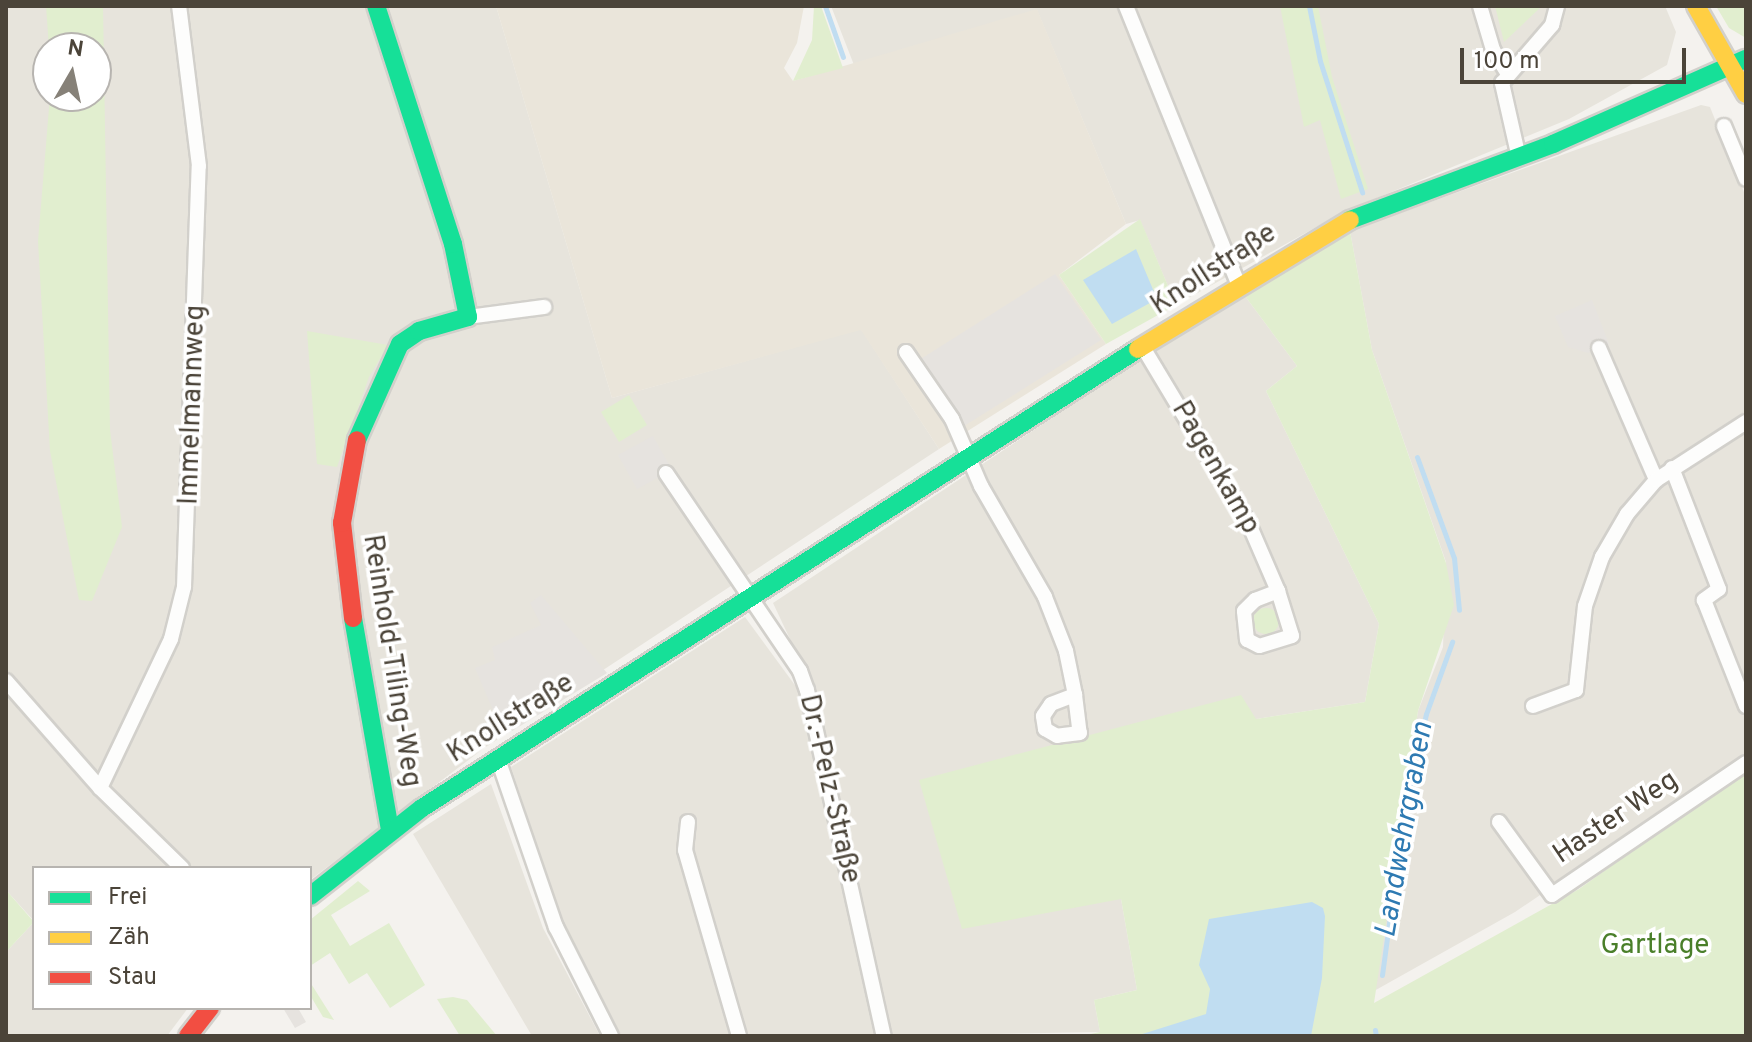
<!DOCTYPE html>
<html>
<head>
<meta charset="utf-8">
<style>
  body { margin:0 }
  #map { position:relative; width:1752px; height:1042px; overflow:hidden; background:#f4f2ee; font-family:Overpass,sans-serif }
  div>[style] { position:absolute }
  .residential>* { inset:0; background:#e7e4dc }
  .education>* { inset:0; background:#eae5da }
  .green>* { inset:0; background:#e1eecf }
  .round { border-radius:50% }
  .parking>* { inset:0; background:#e6e3df }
  .water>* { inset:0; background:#c0ddf1 }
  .stream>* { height:5px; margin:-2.5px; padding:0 2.5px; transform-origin:2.5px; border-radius:2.5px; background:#c0ddf1 }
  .roads { filter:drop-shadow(2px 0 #d2d0cb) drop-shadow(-2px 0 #d2d0cb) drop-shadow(0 2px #d2d0cb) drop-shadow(0 -2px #d2d0cb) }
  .street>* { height:14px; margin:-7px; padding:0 7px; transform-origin:7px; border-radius:7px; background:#fdfdfc }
  .fast>* { height:18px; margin:-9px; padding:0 9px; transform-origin:9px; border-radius:9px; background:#16e098 }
  .slow>* { height:18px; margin:-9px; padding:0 9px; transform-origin:9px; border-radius:9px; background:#ffcf43 }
  .jam>* { height:18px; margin:-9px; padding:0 9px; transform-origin:9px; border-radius:9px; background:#f24e42 }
  span { translate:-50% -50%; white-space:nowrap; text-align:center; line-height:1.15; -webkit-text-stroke:7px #fff; paint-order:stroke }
  .street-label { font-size:28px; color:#4b4439 }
  .park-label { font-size:28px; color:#4a7f2a }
  .water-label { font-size:30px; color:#2e7ab2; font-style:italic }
  .frame { position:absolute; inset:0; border:8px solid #4b4439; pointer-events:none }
  .legend { position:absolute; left:32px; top:866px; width:280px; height:144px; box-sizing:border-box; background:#fff; border:2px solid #b7b4b0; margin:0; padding:10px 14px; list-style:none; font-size:24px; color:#4b4439 }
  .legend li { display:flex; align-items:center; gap:16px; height:40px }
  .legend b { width:40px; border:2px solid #b7b4b0 }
  .north { position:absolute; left:32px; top:32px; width:80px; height:80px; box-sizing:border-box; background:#fff; border:2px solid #b7b4b0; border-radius:50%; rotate:9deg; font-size:22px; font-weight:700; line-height:32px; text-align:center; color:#4b4439 }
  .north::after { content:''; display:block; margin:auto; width:28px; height:36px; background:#868178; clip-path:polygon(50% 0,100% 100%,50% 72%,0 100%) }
  .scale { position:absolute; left:1460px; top:48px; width:226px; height:36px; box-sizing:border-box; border:4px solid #4b4439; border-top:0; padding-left:10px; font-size:24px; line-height:28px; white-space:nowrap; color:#4b4439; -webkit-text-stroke:6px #fff; paint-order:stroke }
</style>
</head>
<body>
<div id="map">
  <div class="residential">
    <i style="clip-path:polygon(evenodd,6px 6px,496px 6px,612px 398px,861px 329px,939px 449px,483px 749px,310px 880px,310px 868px,34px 868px,34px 921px,6px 890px,6px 6px,48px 48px,96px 48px,96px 96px,48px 96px,48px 48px)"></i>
    <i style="clip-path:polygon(831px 6px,1665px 6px,1676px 32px,1667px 65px,1569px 119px,1345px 211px,1176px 305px,1140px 220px,1126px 224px,1037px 10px,854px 65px)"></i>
    <i style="clip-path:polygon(1701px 105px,1710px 107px,1746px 197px,1746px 755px,1515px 912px,1374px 991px,1418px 711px,1443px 647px,1446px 562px,1372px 350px,1350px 231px)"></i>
    <i style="clip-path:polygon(1242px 292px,1297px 366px,1266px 391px,1379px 624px,1365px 702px,1256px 719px,1121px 899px,1137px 990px,1094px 1000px,1100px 1032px,891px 1036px,814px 690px,773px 603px)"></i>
    <i style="clip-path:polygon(745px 617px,797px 688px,877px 1036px,617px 1036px,563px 925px,511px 767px)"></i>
    <i style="clip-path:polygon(491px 784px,543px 928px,600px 1036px,532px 1036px,413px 834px)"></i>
    <i style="clip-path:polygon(34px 922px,34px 1008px,188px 1008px,167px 1036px,6px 1036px,6px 952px)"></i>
  </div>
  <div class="education">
    <i style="clip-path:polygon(496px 6px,804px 6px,797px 43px,784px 68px,793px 81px,1037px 9px,1126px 224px,1059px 275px,1106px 344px,939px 449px,861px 330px,612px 398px)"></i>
  </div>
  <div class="green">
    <i style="clip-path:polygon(46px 6px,103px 6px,110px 430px,122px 527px,92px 601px,79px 600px,50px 451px,38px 241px,50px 96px,96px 96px,96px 48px,49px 48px)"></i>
    <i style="clip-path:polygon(814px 6px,821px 6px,843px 68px,793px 81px,812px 40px)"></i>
    <i style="clip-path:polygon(1280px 6px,1318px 6px,1332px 77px,1368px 189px,1341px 199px,1320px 120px,1304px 127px)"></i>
    <i style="clip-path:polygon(1495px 6px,1540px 6px,1541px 7px,1504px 42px)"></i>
    <i style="clip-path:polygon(1716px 6px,1746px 6px,1746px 38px,1729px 28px)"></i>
    <i style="clip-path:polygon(1140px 219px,1176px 305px,1106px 344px,1059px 275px)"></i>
    <i style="clip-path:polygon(1350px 231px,1372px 350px,1446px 563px,1454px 605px,1418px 711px,1374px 1003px,1579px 889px,1746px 770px,1746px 1036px,1082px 1036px,1100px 1032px,1094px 1000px,1137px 990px,1121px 899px,962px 929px,919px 780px,1241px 695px,1256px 719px,1365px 702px,1379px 624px,1266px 391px,1297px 366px,1242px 292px)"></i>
    <i style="clip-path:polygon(307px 331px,388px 345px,369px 377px,337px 467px,317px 464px)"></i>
    <i style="clip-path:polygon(629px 395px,647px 425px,619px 442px,601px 412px)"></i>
    <i class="round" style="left:1253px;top:608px;width:26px;height:26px"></i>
    <i style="clip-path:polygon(358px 881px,370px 891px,331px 915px,350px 946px,389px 923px,425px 985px,390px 1008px,367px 973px,349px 984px,330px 953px,310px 966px,310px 920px)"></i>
    <i style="clip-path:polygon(6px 890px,34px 922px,6px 952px)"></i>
    <i style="clip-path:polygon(310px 982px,334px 1020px,323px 1017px,310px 995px)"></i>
    <i style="clip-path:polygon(453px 997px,467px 1000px,497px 1036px,460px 1036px,437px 999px)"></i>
  </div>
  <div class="parking">
    <i style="clip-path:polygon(1055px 274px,1101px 340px,953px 433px,908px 367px)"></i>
    <i style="clip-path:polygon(1592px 300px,1609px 344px,1588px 353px,1568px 347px,1555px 316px)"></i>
    <i style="clip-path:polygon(653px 436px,672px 470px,637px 489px,618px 455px)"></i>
    <i style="clip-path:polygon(541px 595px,607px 673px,504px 736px,475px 668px,495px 660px,492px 647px,541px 625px,530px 603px)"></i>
    <i style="clip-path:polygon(283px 1008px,298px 1008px,306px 1022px,295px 1028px)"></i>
  </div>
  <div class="water">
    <i style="clip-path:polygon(1136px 249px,1157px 299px,1112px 324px,1083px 280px)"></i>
    <i style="clip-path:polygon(1312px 902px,1323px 908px,1325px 916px,1322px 978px,1311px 1036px,1136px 1036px,1206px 1014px,1210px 989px,1199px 965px,1209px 919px)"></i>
  </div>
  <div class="stream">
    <i style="left:825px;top:6px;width:54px;rotate:70.6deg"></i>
    <i style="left:1309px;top:6px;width:56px;rotate:78.7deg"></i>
    <i style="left:1320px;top:61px;width:138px;rotate:72.2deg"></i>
    <i style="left:1417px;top:457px;width:108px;rotate:69.9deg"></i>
    <i style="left:1454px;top:558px;width:52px;rotate:84.5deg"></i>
    <i style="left:1382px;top:975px;width:163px;rotate:-82.3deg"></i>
    <i style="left:1404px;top:813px;width:101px;rotate:-77.5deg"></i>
    <i style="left:1426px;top:714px;width:77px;rotate:-70.1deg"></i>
    <i style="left:1375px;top:1030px;width:6px;rotate:81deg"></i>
  </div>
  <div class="roads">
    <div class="street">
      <i style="left:1126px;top:6px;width:301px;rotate:68deg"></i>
      <i style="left:1480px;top:6px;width:46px;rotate:73.5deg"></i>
      <i style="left:1493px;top:50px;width:26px;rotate:58deg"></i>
      <i style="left:1724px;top:126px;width:57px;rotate:67.5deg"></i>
      <i style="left:1519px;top:158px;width:77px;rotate:-102.8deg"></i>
      <i style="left:1502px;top:83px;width:77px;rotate:-49.2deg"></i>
      <i style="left:1552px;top:25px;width:20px;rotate:-75deg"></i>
      <i style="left:468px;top:317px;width:77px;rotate:-7.5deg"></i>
      <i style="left:1599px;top:348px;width:144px;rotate:66.6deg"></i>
      <i style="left:1144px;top:349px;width:204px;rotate:59deg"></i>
      <i style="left:1249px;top:524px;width:73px;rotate:66.6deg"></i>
      <i style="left:1278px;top:591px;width:47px;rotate:72.7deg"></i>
      <i style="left:1292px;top:636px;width:34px;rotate:163deg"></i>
      <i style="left:1259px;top:646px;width:13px;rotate:-153deg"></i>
      <i style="left:1247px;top:640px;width:29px;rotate:-96deg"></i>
      <i style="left:1244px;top:611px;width:16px;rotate:-45deg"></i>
      <i style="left:1255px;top:600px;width:25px;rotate:-21deg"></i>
      <i style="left:906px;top:352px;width:81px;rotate:55.5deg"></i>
      <i style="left:952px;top:419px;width:73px;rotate:66.6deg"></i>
      <i style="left:981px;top:486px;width:128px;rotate:60deg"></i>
      <i style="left:1045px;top:597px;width:58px;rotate:68.7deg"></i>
      <i style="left:1066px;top:651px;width:45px;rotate:78.4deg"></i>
      <i style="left:1075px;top:695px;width:38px;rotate:83deg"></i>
      <i style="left:1080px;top:733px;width:23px;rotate:173deg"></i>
      <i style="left:1057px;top:736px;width:14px;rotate:-150deg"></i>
      <i style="left:1045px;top:729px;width:13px;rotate:-99deg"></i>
      <i style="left:1043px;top:716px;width:14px;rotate:-56deg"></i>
      <i style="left:1051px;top:704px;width:26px;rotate:-21deg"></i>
      <i style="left:1672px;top:468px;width:130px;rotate:68.8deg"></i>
      <i style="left:1719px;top:589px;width:19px;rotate:144deg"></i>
      <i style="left:1704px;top:600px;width:114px;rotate:68.4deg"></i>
      <i style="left:666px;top:473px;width:239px;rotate:55.9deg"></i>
      <i style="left:800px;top:671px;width:20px;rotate:70deg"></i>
      <i style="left:807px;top:690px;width:354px;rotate:77.5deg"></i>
      <i style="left:6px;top:681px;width:142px;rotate:48.7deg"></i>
      <i style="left:100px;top:788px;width:115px;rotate:44.3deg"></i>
      <i style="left:1533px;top:706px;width:46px;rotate:-20.4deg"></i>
      <i style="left:1576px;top:690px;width:84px;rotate:-83.9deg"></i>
      <i style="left:1585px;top:606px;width:52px;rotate:-70.9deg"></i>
      <i style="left:1602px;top:557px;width:50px;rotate:-59.8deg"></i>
      <i style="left:1627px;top:514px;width:45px;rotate:-49.5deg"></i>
      <i style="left:1656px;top:480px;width:107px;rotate:-32.8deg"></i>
      <i style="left:498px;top:759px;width:178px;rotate:71deg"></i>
      <i style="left:556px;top:927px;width:122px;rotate:63.2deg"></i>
      <i style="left:100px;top:788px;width:165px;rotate:-64.5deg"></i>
      <i style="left:171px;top:639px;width:54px;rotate:-76deg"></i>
      <i style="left:184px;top:587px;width:421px;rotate:-88deg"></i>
      <i style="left:199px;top:166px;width:161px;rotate:-97.1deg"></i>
      <i style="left:688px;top:822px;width:28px;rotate:96deg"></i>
      <i style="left:685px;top:850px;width:194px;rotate:73.8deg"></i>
      <i style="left:1499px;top:822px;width:90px;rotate:54deg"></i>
      <i style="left:1552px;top:895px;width:235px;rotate:-34.2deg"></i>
    </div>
    <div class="fast">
      <i style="left:1350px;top:220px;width:217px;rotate:-20.5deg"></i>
      <i style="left:1553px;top:144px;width:211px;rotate:-23.8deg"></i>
      <i style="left:357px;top:440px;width:105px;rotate:-65.9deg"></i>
      <i style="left:400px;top:344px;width:23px;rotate:-34deg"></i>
      <i style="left:419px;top:331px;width:51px;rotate:-15.9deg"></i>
      <i style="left:468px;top:317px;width:75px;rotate:-101.6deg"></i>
      <i style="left:453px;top:244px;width:250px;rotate:-107.9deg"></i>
      <i style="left:353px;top:618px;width:216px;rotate:80.1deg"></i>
      <i style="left:310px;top:896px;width:142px;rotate:-38.2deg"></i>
      <i style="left:422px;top:808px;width:850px;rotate:-32.66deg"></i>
    </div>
    <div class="slow">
      <i style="left:1696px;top:6px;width:101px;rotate:60.4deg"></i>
      <i style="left:1138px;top:349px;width:248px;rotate:-31.3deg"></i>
    </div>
    <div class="jam">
      <i style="left:353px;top:618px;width:96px;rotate:-96.6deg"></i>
      <i style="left:342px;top:523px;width:84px;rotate:-79.8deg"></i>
      <i style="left:188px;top:1036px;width:36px;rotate:-52deg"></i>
    </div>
  </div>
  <div class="street-label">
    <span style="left:1214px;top:270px;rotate:-33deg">Knollstraße</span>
    <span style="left:193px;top:405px;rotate:-88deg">Immelmannweg</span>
    <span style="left:1215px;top:468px;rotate:60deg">Pagenkamp</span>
    <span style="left:391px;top:661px;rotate:81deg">Reinhold-Tiling-Weg</span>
    <span style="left:511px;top:719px;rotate:-32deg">Knollstraße</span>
    <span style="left:829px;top:789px;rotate:77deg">Dr.-Pelz-Straße</span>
    <span style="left:1616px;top:818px;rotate:-34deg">Haster Weg</span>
  </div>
  <div class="park-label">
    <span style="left:1655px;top:946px">Gartlage</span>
  </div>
  <div class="water-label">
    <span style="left:1406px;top:830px;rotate:-80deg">Landwehrgraben</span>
  </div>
  <div class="frame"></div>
  <ul class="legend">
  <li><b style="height:10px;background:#16e098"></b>Frei</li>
  <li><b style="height:10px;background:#ffcf43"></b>Zäh</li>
  <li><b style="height:10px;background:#f24e42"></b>Stau</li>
  </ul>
  <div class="north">N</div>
  <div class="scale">100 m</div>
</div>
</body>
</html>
